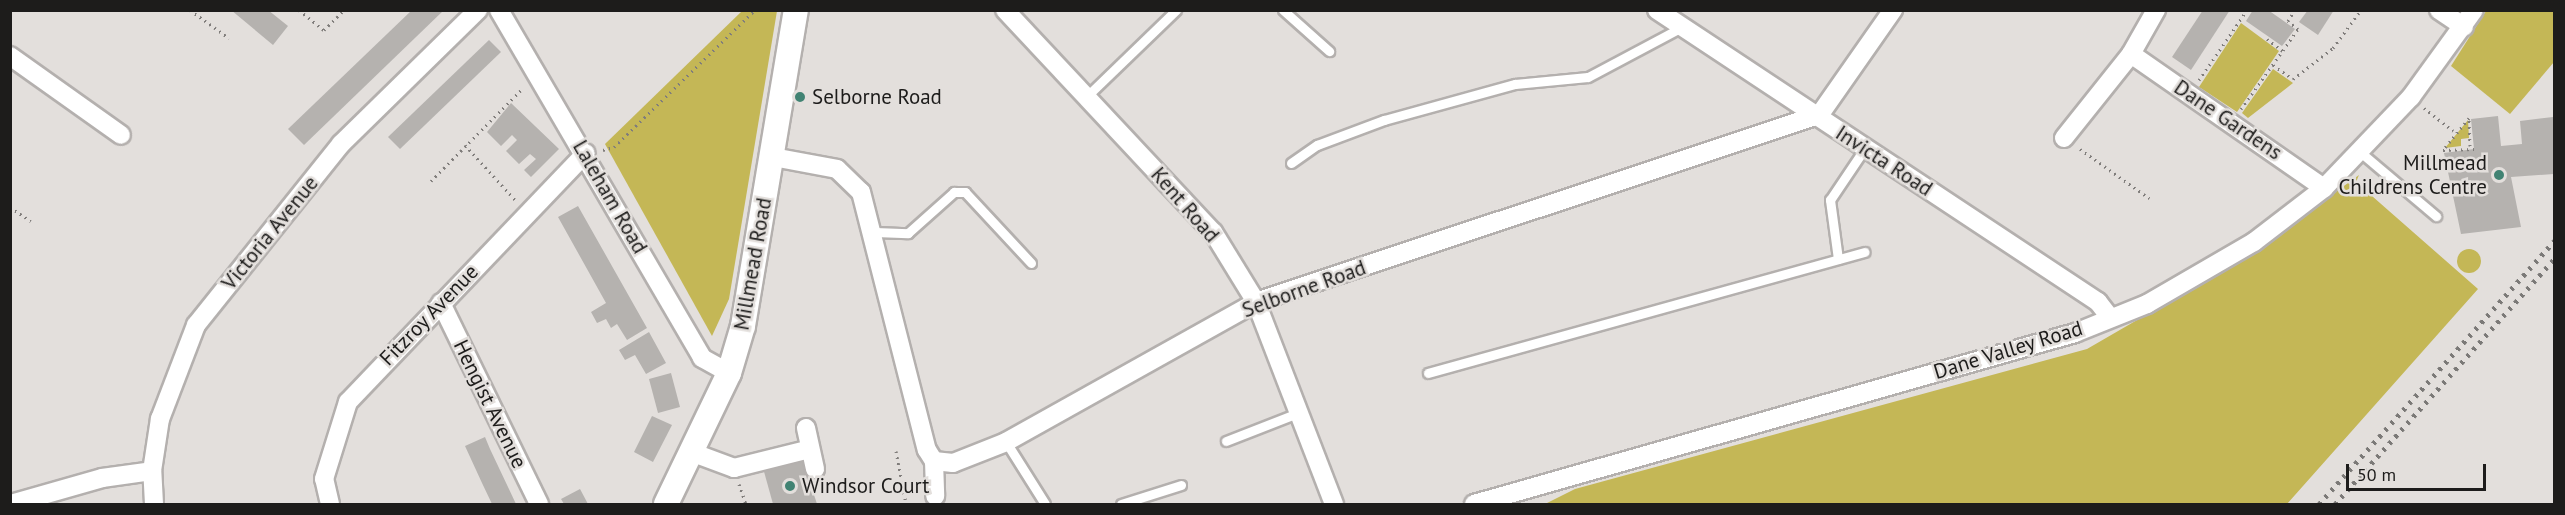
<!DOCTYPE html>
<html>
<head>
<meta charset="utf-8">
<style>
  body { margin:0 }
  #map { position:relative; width:2565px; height:515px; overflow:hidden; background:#e3dfdc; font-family:"PT Sans",sans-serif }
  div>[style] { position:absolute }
  .green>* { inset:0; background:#c4b756 }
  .round { border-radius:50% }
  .building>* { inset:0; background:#b5b2af }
  .path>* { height:3px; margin-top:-1.5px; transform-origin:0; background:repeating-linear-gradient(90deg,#807d7b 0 1.5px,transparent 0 6px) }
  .roads { filter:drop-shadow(2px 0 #b4b0ae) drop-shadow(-2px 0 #b4b0ae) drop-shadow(0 2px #b4b0ae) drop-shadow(0 -2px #b4b0ae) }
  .service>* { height:9px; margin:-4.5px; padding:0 4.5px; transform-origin:4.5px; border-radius:4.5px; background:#fff }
  .minor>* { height:18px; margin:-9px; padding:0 9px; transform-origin:9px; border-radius:9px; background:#fff }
  .secondary>* { height:24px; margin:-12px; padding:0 12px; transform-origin:12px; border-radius:12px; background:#fff }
  .rail>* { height:4.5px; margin-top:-2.25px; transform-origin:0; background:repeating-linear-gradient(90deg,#7b7977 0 3px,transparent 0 9px) }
  .dots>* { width:16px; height:16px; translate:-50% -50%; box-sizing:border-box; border:3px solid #e3dfdc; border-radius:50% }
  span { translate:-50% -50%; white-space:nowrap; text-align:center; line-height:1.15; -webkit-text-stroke:5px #e3dfdc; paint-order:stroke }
  .poi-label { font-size:21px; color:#1d1c1b }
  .left { translate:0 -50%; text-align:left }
  .right { translate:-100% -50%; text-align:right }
  .street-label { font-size:21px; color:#1d1c1b }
  .frame { position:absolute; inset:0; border:12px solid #1d1c1b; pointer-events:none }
  .scale { position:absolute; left:2346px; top:464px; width:140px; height:27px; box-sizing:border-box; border:3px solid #1d1c1b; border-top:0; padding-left:8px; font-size:18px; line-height:21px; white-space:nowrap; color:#1d1c1b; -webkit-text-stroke:4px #e3dfdc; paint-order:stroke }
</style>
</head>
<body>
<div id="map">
  <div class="green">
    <i style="clip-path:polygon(742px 11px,777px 11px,729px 299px,712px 336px,605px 144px)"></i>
    <i style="clip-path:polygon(2486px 11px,2554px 11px,2554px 62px,2510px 114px,2451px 66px)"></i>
    <i style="clip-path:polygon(2241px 23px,2279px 51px,2237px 112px,2199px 87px)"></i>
    <i style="clip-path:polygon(2273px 69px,2293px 83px,2248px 118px,2242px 113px)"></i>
    <i style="clip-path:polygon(2468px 120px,2469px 138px,2461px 139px,2461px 146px,2445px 148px)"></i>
    <i style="clip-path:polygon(2359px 175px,2356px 182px,2478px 289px,2287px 504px,1545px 504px,1575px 489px,2087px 349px,2246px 257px)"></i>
    <i class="round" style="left:2457px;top:249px;width:24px;height:24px"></i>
  </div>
  <div class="building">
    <i style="clip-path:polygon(231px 10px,268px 10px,288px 26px,273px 45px)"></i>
    <i style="clip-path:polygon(412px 10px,444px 10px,304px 145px,288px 129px)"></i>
    <i style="clip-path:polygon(2203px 10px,2230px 10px,2191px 70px,2172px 57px)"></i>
    <i style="clip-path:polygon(2253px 10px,2268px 10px,2295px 29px,2282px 46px,2246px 21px)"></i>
    <i style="clip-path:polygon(2308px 10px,2334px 10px,2318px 35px,2299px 22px)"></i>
    <i style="clip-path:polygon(489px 40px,501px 52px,400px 149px,388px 137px)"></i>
    <i style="clip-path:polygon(511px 103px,559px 149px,531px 177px,524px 170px,536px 159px,530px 154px,519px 164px,506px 151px,517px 140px,512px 135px,501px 146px,487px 132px)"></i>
    <i style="clip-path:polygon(2498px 116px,2501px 146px,2522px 144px,2520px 121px,2553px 117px,2554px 174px,2511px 177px,2521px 227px,2461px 234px,2444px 153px,2474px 149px,2471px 119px)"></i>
    <i style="clip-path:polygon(578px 206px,647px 328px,627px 340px,617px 324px,611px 328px,606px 319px,597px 323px,591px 312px,606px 303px,558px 217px)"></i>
    <i style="clip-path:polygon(649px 332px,666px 363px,646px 374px,635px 355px,625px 360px,619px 350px)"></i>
    <i style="clip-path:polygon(671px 373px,680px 407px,658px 413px,649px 379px)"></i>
    <i style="clip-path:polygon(652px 416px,672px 425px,653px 462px,634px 452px)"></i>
    <i style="clip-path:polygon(485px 437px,490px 449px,516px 504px,492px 504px,482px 483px,465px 446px)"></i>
    <i style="clip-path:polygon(802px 458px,817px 504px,773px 504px,763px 468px)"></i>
    <i style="clip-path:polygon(580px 489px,588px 504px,564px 504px,561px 499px)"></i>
  </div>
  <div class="path">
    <i style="left:190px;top:10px;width:48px;rotate:35.7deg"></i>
    <i style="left:299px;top:10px;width:32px;rotate:39deg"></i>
    <i style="left:324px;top:30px;width:28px;rotate:-45deg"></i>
    <i style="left:2267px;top:39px;width:20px;rotate:37deg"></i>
    <i style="left:2273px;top:65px;width:24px;rotate:35deg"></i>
    <i style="left:2293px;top:79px;width:51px;rotate:-37.8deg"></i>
    <i style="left:2333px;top:48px;width:47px;rotate:-53.6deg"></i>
    <i style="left:2199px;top:80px;width:85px;rotate:-55.6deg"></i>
    <i style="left:2424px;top:108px;width:37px;rotate:38deg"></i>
    <i style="left:2241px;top:109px;width:98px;rotate:-54.5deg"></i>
    <i style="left:2298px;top:29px;width:13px;rotate:-141deg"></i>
    <i style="left:2288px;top:21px;width:13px;rotate:-58deg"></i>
    <i style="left:465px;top:145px;width:77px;rotate:47.6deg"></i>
    <i style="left:2470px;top:146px;width:28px;rotate:-92deg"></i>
    <i style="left:2469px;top:118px;width:41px;rotate:129.1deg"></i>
    <i style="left:2443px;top:150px;width:31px;rotate:-2deg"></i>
    <i style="left:2080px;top:149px;width:85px;rotate:35.4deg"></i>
    <i style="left:603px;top:150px;width:11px;rotate:-15deg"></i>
    <i style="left:614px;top:147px;width:197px;rotate:-44.2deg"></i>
    <i style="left:431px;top:181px;width:131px;rotate:-45.3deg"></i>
    <i style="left:10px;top:207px;width:25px;rotate:34deg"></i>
    <i style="left:896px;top:451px;width:54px;rotate:79.3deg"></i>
    <i style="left:739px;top:484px;width:21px;rotate:71deg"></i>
  </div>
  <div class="roads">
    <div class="service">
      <i style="left:1283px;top:10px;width:62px;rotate:41.7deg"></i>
      <i style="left:1086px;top:97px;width:125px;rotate:-44deg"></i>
      <i style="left:2359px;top:151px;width:101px;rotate:40.2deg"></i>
      <i style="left:1291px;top:163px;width:32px;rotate:-35deg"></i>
      <i style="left:1317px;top:145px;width:72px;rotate:-20.5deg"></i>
      <i style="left:1384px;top:120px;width:136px;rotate:-15.4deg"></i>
      <i style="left:1515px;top:84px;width:73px;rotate:-5.5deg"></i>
      <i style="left:1588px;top:77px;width:106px;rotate:-28deg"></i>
      <i style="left:875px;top:232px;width:33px;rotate:2deg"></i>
      <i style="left:908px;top:233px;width:62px;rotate:-41.7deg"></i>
      <i style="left:954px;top:192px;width:11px"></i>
      <i style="left:965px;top:192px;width:97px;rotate:47.1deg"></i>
      <i style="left:1838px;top:259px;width:60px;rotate:-97.7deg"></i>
      <i style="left:1830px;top:200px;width:63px;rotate:-56.1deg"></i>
      <i style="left:1428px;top:373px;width:453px;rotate:-15.5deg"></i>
      <i style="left:1226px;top:441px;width:77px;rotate:-21.3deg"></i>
      <i style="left:1006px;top:442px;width:73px;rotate:57.8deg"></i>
      <i style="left:1121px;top:504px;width:63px;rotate:-17.6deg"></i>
    </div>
    <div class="minor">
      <i style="left:499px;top:10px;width:403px;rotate:59.7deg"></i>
      <i style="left:702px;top:358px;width:31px;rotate:29deg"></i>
      <i style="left:1005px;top:10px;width:304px;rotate:46.9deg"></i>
      <i style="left:1213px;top:232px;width:82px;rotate:58.4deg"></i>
      <i style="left:1256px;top:302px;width:217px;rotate:68.9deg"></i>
      <i style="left:1657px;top:10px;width:529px;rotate:33.51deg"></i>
      <i style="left:2098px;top:302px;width:18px;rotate:52deg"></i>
      <i style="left:2439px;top:10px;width:30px;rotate:34deg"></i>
      <i style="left:2131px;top:54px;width:235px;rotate:34.8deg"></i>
      <i style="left:10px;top:56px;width:136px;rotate:35.4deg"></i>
      <i style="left:1818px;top:117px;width:131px;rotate:-55deg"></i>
      <i style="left:2064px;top:138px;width:107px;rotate:-51.4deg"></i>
      <i style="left:2131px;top:54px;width:51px;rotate:-60.4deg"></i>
      <i style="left:773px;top:157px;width:65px;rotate:10.6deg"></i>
      <i style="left:837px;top:169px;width:33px;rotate:44deg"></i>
      <i style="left:861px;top:192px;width:266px;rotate:75.7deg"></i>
      <i style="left:927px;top:450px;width:13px;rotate:58deg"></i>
      <i style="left:934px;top:461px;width:19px;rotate:6deg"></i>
      <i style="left:953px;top:463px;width:57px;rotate:-21.6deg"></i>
      <i style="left:1006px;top:442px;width:287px;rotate:-29.2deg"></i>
      <i style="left:1256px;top:302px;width:589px;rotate:-18.4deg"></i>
      <i style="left:441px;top:303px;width:224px;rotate:64deg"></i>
      <i style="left:806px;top:428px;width:42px;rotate:77.6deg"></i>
      <i style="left:691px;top:452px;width:46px;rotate:20.4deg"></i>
      <i style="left:734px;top:468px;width:78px;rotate:-14deg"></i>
      <i style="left:934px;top:461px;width:35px;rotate:88deg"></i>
      <i style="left:11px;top:504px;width:95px;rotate:-15.9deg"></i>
      <i style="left:102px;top:478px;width:50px;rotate:-8deg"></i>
      <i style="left:154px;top:504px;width:33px;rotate:-93deg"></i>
      <i style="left:152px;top:471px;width:53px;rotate:-81.3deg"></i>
      <i style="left:160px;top:419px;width:101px;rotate:-69deg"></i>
      <i style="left:196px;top:325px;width:232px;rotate:-51.3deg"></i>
      <i style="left:341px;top:144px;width:192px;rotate:-44.4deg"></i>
      <i style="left:330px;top:504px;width:26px;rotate:-103deg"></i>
      <i style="left:324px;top:479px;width:81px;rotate:-72.7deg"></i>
      <i style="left:348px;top:402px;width:344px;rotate:-46.3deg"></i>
      <i style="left:1474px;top:504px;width:625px;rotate:-15.88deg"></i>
      <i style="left:2075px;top:333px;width:78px;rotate:-21.9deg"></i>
      <i style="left:2147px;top:304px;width:124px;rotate:-30.1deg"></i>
      <i style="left:2254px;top:242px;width:88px;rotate:-37.6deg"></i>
      <i style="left:2324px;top:188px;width:126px;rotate:-46.3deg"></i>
      <i style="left:2411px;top:97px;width:107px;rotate:-54.1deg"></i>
    </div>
    <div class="secondary">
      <i style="left:666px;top:504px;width:145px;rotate:-64.3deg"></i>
      <i style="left:729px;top:373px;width:49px;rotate:-73.4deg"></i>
      <i style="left:743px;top:326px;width:320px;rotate:-80.5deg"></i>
    </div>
  </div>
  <div class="rail">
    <i style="left:2319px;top:504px;width:353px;rotate:-48.2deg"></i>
    <i style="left:2335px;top:504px;width:329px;rotate:-48.2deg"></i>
  </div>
  <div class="dots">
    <i style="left:800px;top:97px;background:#418373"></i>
    <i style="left:2499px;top:175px;background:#418373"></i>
    <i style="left:790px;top:486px;background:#418373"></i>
  </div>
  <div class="poi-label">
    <span class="left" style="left:812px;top:97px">Selborne Road</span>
    <span class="right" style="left:2487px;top:175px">Millmead<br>Childrens Centre</span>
    <span class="left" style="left:802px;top:486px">Windsor Court</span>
  </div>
  <div class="street-label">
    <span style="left:2228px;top:120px;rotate:34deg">Dane Gardens</span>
    <span style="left:1884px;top:161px;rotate:33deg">Invicta Road</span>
    <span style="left:610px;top:197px;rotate:60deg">Laleham Road</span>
    <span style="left:1185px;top:205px;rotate:49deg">Kent Road</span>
    <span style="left:270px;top:233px;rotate:-51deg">Victoria Avenue</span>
    <span style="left:753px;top:264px;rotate:-80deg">Millmead Road</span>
    <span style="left:1304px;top:289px;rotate:-20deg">Selborne Road</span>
    <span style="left:429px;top:315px;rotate:-46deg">Fitzroy Avenue</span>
    <span style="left:2008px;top:350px;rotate:-17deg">Dane Valley Road</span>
    <span style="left:490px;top:404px;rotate:64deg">Hengist Avenue</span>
  </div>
  <div class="frame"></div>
  <div class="scale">50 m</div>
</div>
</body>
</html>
